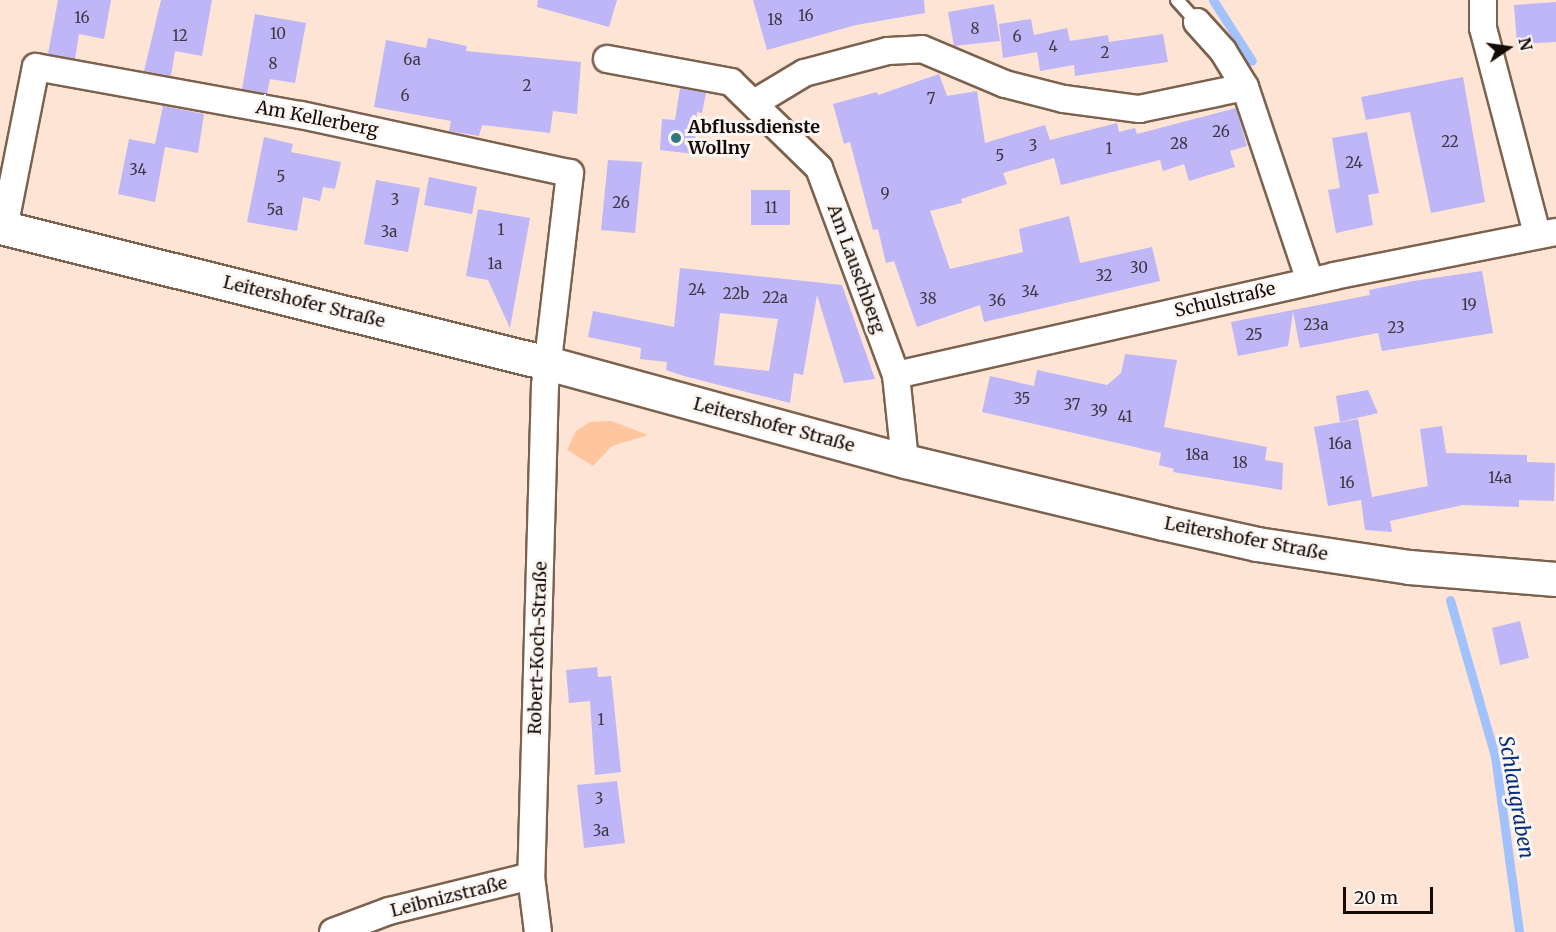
<!DOCTYPE html>
<html>
<head>
<meta charset="utf-8">
<style>
  body { margin:0 }
  #map { position:relative; width:1556px; height:932px; overflow:hidden; background:#fee4d4; font-family:Merriweather,serif }
  div>[style] { position:absolute }
  .green>* { inset:0; background:#fec59e }
  .stream>* { height:9px; margin:-4.5px; padding:0 4.5px; transform-origin:4.5px; border-radius:4.5px; background:#a1c2fd }
  .building>* { inset:0; background:#beb6f7 }
  .roads { filter:drop-shadow(2px 0 #7c614f) drop-shadow(-2px 0 #7c614f) drop-shadow(0 2px #7c614f) drop-shadow(0 -2px #7c614f) }
  .lane>* { height:12px; margin:-6px; padding:0 6px; transform-origin:6px; border-radius:6px; background:#fff }
  .street>* { height:26px; margin:-13px; padding:0 13px; transform-origin:13px; border-radius:13px; background:#fff }
  .secondary>* { height:33px; margin:-16.5px; padding:0 16.5px; transform-origin:16.5px; border-radius:16.5px; background:#fff }
  .dots>* { width:16px; height:16px; translate:-50% -50%; box-sizing:border-box; border:3px solid #fcf6f2; border-radius:50% }
  span { translate:-50% -50%; white-space:nowrap; text-align:center; line-height:1.15; -webkit-text-stroke:6px #fcf6f2; paint-order:stroke }
  .number-label { font-size:15px; color:#3f3642 }
  .number-label span { -webkit-text-stroke-width:0 }
  .street-label { font-size:18px; color:#150b05 }
  .poi-label { font-size:18px; color:#150b05; font-weight:700 }
  .left { translate:0 -50%; text-align:left }
  .water-label { font-size:20px; color:#022d7d; font-style:italic }
  .north { position:absolute; left:1478px; top:18px; width:60px; height:60px; -webkit-text-stroke:4px #fcf6f2; paint-order:stroke; rotate:77deg; font-size:16px; font-weight:700; line-height:24px; text-align:center; color:#150b05 }
  .north::after { content:''; display:block; margin:auto; width:21px; height:27px; background:#150b05; clip-path:polygon(50% 0,100% 100%,50% 72%,0 100%) }
  .scale { position:absolute; left:1343px; top:887px; width:90px; height:27px; box-sizing:border-box; border:3px solid #150b05; border-top:0; padding-left:8px; font-size:18px; line-height:21px; white-space:nowrap; color:#150b05; -webkit-text-stroke:4px #fcf6f2; paint-order:stroke }
</style>
</head>
<body>
<div id="map">
  <div class="green">
    <i style="clip-path:polygon(611px 421px,648px 435px,612px 446px,593px 466px,567px 450px,576px 431px,590px 422px)"></i>
  </div>
  <div class="stream">
    <i style="left:1213px;top:0;width:72px;rotate:57.4deg"></i>
    <i style="left:1450px;top:600px;width:162px;rotate:73.9deg"></i>
    <i style="left:1495px;top:756px;width:178px;rotate:82.2deg"></i>
  </div>
  <div class="building">
    <i style="clip-path:polygon(58px 0,111px 0,104px 39px,79px 34px,75px 59px,48px 54px)"></i>
    <i style="clip-path:polygon(161px 0,212px 0,202px 56px,175px 51px,171px 76px,144px 71px)"></i>
    <i style="clip-path:polygon(538px 0,617px 0,609px 27px,537px 7px)"></i>
    <i style="clip-path:polygon(753px 0,924px 0,925px 13px,856px 25px,767px 50px)"></i>
    <i style="clip-path:polygon(1556px 2px,1556px 42px,1517px 44px,1514px 5px)"></i>
    <i style="clip-path:polygon(994px 4px,1000px 41px,954px 46px,948px 12px)"></i>
    <i style="clip-path:polygon(255px 14px,306px 23px,295px 83px,270px 79px,267px 94px,242px 89px)"></i>
    <i style="clip-path:polygon(1031px 19px,1034px 35px,1067px 28px,1070px 41px,1108px 35px,1109px 42px,1163px 34px,1168px 62px,1075px 76px,1074px 65px,1040px 71px,1037px 52px,1003px 58px,999px 24px)"></i>
    <i style="clip-path:polygon(428px 38px,467px 46px,466px 51px,581px 62px,577px 114px,553px 111px,550px 133px,482px 125px,479px 136px,449px 131px,451px 121px,374px 107px,386px 40px,426px 48px)"></i>
    <i style="clip-path:polygon(939px 74px,947px 96px,977px 91px,985px 143px,1045px 125px,1050px 140px,1117px 123px,1119px 132px,1135px 128px,1137px 134px,1236px 108px,1247px 146px,1230px 151px,1235px 167px,1189px 181px,1184px 164px,1163px 171px,1160px 160px,1061px 185px,1054px 158px,1003px 173px,1007px 184px,961px 199px,962px 203px,930px 211px,950px 269px,1023px 252px,1019px 229px,1069px 216px,1080px 263px,1152px 247px,1160px 281px,984px 322px,980px 305px,917px 327px,894px 261px,886px 263px,878px 229px,873px 230px,850px 142px,844px 144px,833px 104px,877px 92px,878px 95px)"></i>
    <i style="clip-path:polygon(1463px 77px,1485px 202px,1431px 213px,1410px 112px,1366px 120px,1361px 97px)"></i>
    <i style="clip-path:polygon(680px 88px,706px 93px,702px 113px,697px 112px,694px 154px,660px 150px,662px 119px,675px 120px)"></i>
    <i style="clip-path:polygon(163px 106px,204px 114px,198px 153px,165px 147px,155px 202px,118px 194px,129px 139px,155px 144px)"></i>
    <i style="clip-path:polygon(1367px 132px,1379px 193px,1368px 195px,1373px 225px,1336px 233px,1328px 190px,1340px 188px,1332px 138px)"></i>
    <i style="clip-path:polygon(264px 137px,293px 144px,291px 152px,341px 162px,335px 189px,323px 187px,320px 201px,303px 197px,297px 231px,247px 222px)"></i>
    <i style="clip-path:polygon(608px 160px,642px 162px,635px 233px,601px 230px)"></i>
    <i style="clip-path:polygon(429px 177px,477px 187px,472px 214px,424px 205px)"></i>
    <i style="clip-path:polygon(376px 180px,420px 188px,408px 252px,364px 244px)"></i>
    <i style="clip-path:polygon(751px 190px,790px 190px,790px 225px,751px 225px)"></i>
    <i style="clip-path:polygon(478px 209px,530px 218px,510px 328px,488px 280px,466px 276px)"></i>
    <i style="clip-path:polygon(evenodd,680px 268px,842px 285px,875px 379px,844px 383px,817px 295px,803px 375px,794px 373px,790px 403px,684px 376px,666px 370px,667px 362px,640px 359px,641px 348px,588px 337px,593px 311px,674px 327px,680px 268px,720px 313px,778px 319px,769px 371px,714px 365px,720px 313px)"></i>
    <i style="clip-path:polygon(1482px 271px,1493px 333px,1382px 351px,1378px 333px,1300px 348px,1293px 312px,1288px 346px,1238px 356px,1231px 322px,1370px 295px,1369px 290px,1413px 281px)"></i>
    <i style="clip-path:polygon(1125px 354px,1177px 360px,1164px 427px,1267px 447px,1265px 460px,1283px 463px,1282px 490px,1173px 472px,1174px 469px,1159px 465px,1161px 453px,982px 412px,990px 376px,1034px 386px,1037px 370px,1107px 385px,1121px 373px)"></i>
    <i style="clip-path:polygon(1368px 390px,1378px 413px,1340px 422px,1336px 396px)"></i>
    <i style="clip-path:polygon(1358px 419px,1372px 497px,1428px 486px,1420px 429px,1442px 426px,1446px 453px,1527px 455px,1527px 462px,1555px 463px,1554px 501px,1519px 500px,1519px 507px,1463px 505px,1390px 521px,1392px 532px,1365px 530px,1361px 500px,1328px 506px,1314px 427px)"></i>
    <i style="clip-path:polygon(1520px 621px,1529px 658px,1500px 665px,1492px 628px)"></i>
    <i style="clip-path:polygon(597px 667px,598px 677px,611px 676px,621px 772px,595px 775px,590px 701px,569px 703px,566px 670px)"></i>
    <i style="clip-path:polygon(617px 781px,625px 843px,584px 848px,577px 785px)"></i>
  </div>
  <div class="roads">
    <div class="lane">
      <i style="left:1177px;top:0;width:30px;rotate:48deg"></i>
    </div>
    <div class="street">
      <i style="left:1483px;top:0;width:28px;rotate:90deg"></i>
      <i style="left:1483px;top:28px;width:213px;rotate:75.3deg"></i>
      <i style="left:1197px;top:22px;width:39px;rotate:48deg"></i>
      <i style="left:1223px;top:51px;width:42px;rotate:58.6deg"></i>
      <i style="left:607px;top:59px;width:126px;rotate:10.5deg"></i>
      <i style="left:731px;top:82px;width:123px;rotate:44.3deg"></i>
      <i style="left:819px;top:168px;width:221px;rotate:69.6deg"></i>
      <i style="left:896px;top:375px;width:86px;rotate:84deg"></i>
      <i style="left:756px;top:102px;width:56px;rotate:-31.1deg"></i>
      <i style="left:804px;top:73px;width:87px;rotate:-14.7deg"></i>
      <i style="left:888px;top:51px;width:34px;rotate:-3deg"></i>
      <i style="left:922px;top:49px;width:90px;rotate:22.9deg"></i>
      <i style="left:1005px;top:84px;width:61px;rotate:14.3deg"></i>
      <i style="left:1064px;top:99px;width:76px;rotate:7.6deg"></i>
      <i style="left:1139px;top:109px;width:108px;rotate:-11.7deg"></i>
      <i style="left:1245px;top:87px;width:205px;rotate:71.5deg"></i>
      <i style="left:4px;top:228px;width:164px;rotate:-78.8deg"></i>
      <i style="left:36px;top:67px;width:269px;rotate:10.3deg"></i>
      <i style="left:301px;top:115px;width:275px;rotate:12.2deg"></i>
      <i style="left:570px;top:173px;width:213px;rotate:96.7deg"></i>
      <i style="left:545px;top:385px;width:491px;rotate:91.6deg"></i>
      <i style="left:531px;top:876px;width:56px;rotate:82.9deg"></i>
      <i style="left:896px;top:375px;width:449px;rotate:-12.7deg"></i>
      <i style="left:1334px;top:276px;width:226px;rotate:-11.2deg"></i>
      <i style="left:333px;top:932px;width:60px;rotate:-20.6deg"></i>
      <i style="left:389px;top:911px;width:146px;rotate:-13.8deg"></i>
    </div>
    <div class="secondary">
      <i style="left:0;top:227px;width:564px;rotate:13.96deg"></i>
      <i style="left:547px;top:363px;width:371px;rotate:15.3deg"></i>
      <i style="left:905px;top:461px;width:265px;rotate:13.5deg"></i>
      <i style="left:1163px;top:523px;width:96px;rotate:12.6deg"></i>
      <i style="left:1257px;top:544px;width:154px;rotate:8.6deg"></i>
      <i style="left:1409px;top:567px;width:147px;rotate:4.7deg"></i>
    </div>
  </div>
  <div class="dots">
    <i style="left:676px;top:138px;background:#2f787d"></i>
  </div>
  <div class="number-label">
    <span style="left:806px;top:16px">16</span>
    <span style="left:82px;top:18px">16</span>
    <span style="left:775px;top:20px">18</span>
    <span style="left:975px;top:29px">8</span>
    <span style="left:278px;top:34px">10</span>
    <span style="left:180px;top:36px">12</span>
    <span style="left:1017px;top:37px">6</span>
    <span style="left:1053px;top:47px">4</span>
    <span style="left:1105px;top:53px">2</span>
    <span style="left:412px;top:60px">6a</span>
    <span style="left:273px;top:64px">8</span>
    <span style="left:527px;top:86px">2</span>
    <span style="left:405px;top:96px">6</span>
    <span style="left:931px;top:99px">7</span>
    <span style="left:1221px;top:132px">26</span>
    <span style="left:1450px;top:142px">22</span>
    <span style="left:1179px;top:144px">28</span>
    <span style="left:1033px;top:146px">3</span>
    <span style="left:1109px;top:149px">1</span>
    <span style="left:1000px;top:156px">5</span>
    <span style="left:1354px;top:163px">24</span>
    <span style="left:138px;top:170px">34</span>
    <span style="left:281px;top:177px">5</span>
    <span style="left:885px;top:194px">9</span>
    <span style="left:395px;top:200px">3</span>
    <span style="left:621px;top:203px">26</span>
    <span style="left:771px;top:208px">11</span>
    <span style="left:275px;top:210px">5a</span>
    <span style="left:501px;top:230px">1</span>
    <span style="left:389px;top:232px">3a</span>
    <span style="left:495px;top:264px">1a</span>
    <span style="left:1139px;top:268px">30</span>
    <span style="left:1104px;top:276px">32</span>
    <span style="left:697px;top:290px">24</span>
    <span style="left:1030px;top:292px">34</span>
    <span style="left:736px;top:294px">22b</span>
    <span style="left:775px;top:298px">22a</span>
    <span style="left:928px;top:299px">38</span>
    <span style="left:997px;top:301px">36</span>
    <span style="left:1469px;top:305px">19</span>
    <span style="left:1316px;top:325px">23a</span>
    <span style="left:1396px;top:328px">23</span>
    <span style="left:1254px;top:335px">25</span>
    <span style="left:1022px;top:399px">35</span>
    <span style="left:1072px;top:405px">37</span>
    <span style="left:1099px;top:411px">39</span>
    <span style="left:1125px;top:417px">41</span>
    <span style="left:1340px;top:444px">16a</span>
    <span style="left:1197px;top:455px">18a</span>
    <span style="left:1240px;top:463px">18</span>
    <span style="left:1500px;top:478px">14a</span>
    <span style="left:1347px;top:483px">16</span>
    <span style="left:601px;top:720px">1</span>
    <span style="left:599px;top:799px">3</span>
    <span style="left:601px;top:831px">3a</span>
  </div>
  <div class="street-label">
    <span style="left:317px;top:119px;rotate:11deg">Am Kellerberg</span>
    <span style="left:856px;top:269px;rotate:70deg">Am Lauschberg</span>
    <span style="left:1225px;top:300px;rotate:-13deg">Schulstraße</span>
    <span style="left:304px;top:302px;rotate:14deg">Leitershofer Straße</span>
    <span style="left:774px;top:425px;rotate:15deg">Leitershofer Straße</span>
    <span style="left:1246px;top:539px;rotate:11deg">Leitershofer Straße</span>
    <span style="left:538px;top:648px;rotate:-88deg">Robert-Koch-Straße</span>
    <span style="left:449px;top:897px;rotate:-14deg">Leibnizstraße</span>
  </div>
  <div class="poi-label">
    <span class="left" style="left:688px;top:138px">Abflussdienste<br>Wollny</span>
  </div>
  <div class="water-label">
    <span style="left:1517px;top:797px;rotate:80deg">Schlaugraben</span>
  </div>
  <div class="north">N</div>
  <div class="scale">20 m</div>
</div>
</body>
</html>
